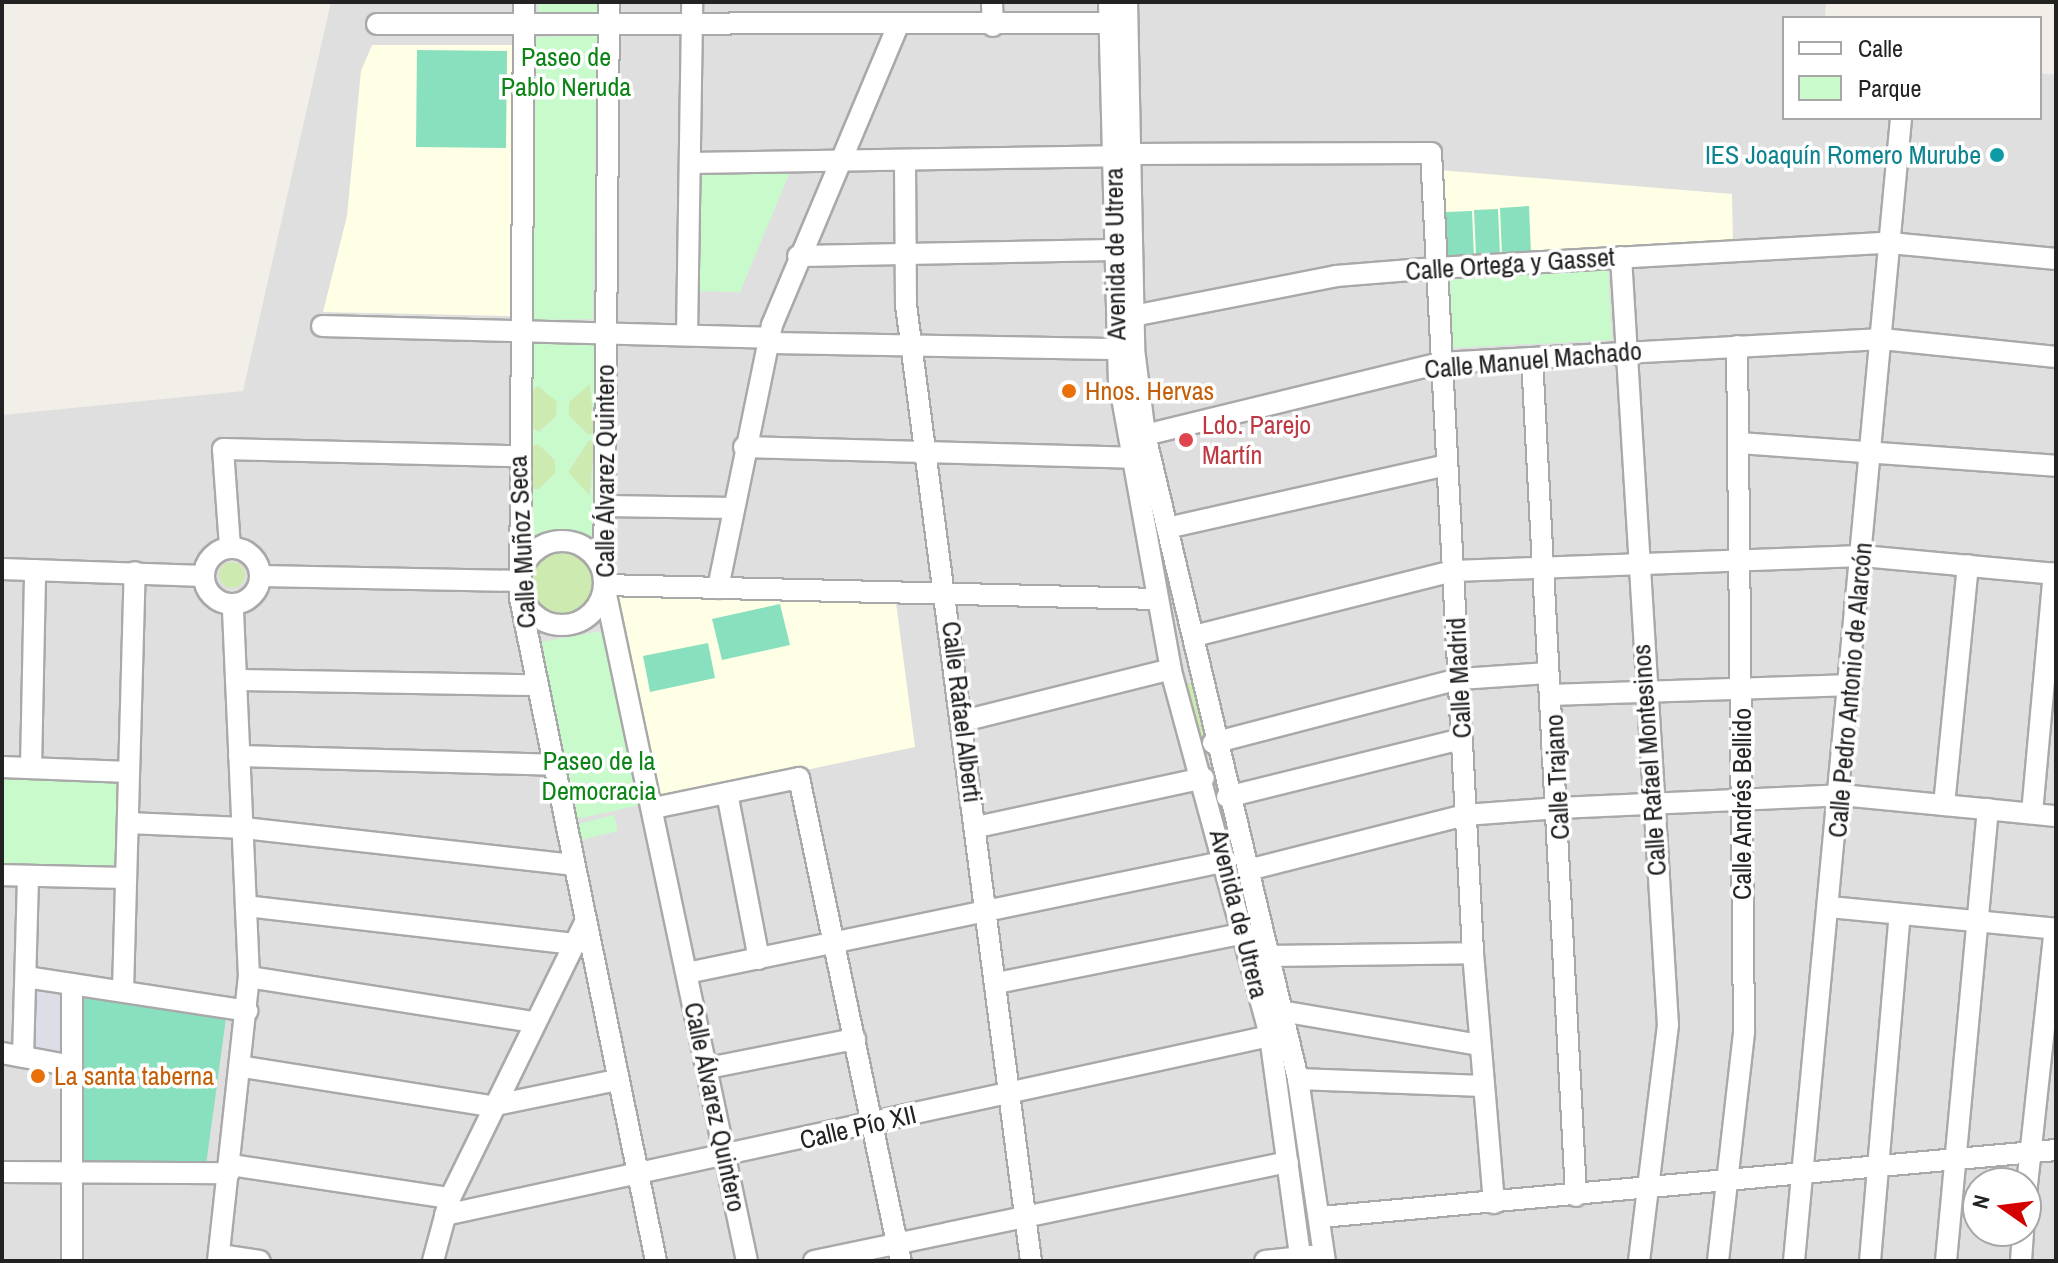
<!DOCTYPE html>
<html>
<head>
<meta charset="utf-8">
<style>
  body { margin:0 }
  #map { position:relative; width:2058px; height:1263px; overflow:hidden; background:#f2efe9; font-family:"Archivo Narrow",sans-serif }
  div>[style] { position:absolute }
  .residential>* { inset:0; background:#e0dfdf }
  .education>* { inset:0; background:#ffffe5 }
  .grass>* { inset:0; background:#cdebb0 }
  .round { border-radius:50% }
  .park>* { inset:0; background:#c8facc }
  .pitch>* { inset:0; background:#88e0be }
  .plaza>* { inset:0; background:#dddde8 }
  .roads { filter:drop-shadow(2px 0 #a9a9a9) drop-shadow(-2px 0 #a9a9a9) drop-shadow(0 2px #a9a9a9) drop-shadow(0 -2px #a9a9a9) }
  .minor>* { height:20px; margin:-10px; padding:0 10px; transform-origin:10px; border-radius:10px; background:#fff }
  .minor>.ring { margin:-10px; padding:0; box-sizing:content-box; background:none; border:20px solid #fff; border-radius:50% }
  .dots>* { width:22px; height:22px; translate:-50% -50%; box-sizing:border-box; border:4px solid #fff; border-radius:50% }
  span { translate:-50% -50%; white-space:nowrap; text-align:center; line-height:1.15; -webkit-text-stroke:7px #fff; paint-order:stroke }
  .park-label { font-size:26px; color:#0c8416 }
  .culture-label { font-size:26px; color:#0d838f }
  .right { translate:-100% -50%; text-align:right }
  .street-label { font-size:26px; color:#222 }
  .food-label { font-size:26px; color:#c56008 }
  .left { translate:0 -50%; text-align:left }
  .health-label { font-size:26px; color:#be3a42 }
  .frame { position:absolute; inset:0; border:4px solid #222; pointer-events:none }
  .legend { position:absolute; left:1782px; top:16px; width:260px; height:104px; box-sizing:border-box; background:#fff; border:2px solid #a7a7a7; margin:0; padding:10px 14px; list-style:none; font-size:24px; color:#222 }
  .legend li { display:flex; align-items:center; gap:16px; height:40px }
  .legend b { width:40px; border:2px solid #a7a7a7 }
  .north { position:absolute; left:1962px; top:1167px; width:80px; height:80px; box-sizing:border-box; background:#fff; border:2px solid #a7a7a7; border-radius:50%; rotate:284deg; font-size:22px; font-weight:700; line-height:32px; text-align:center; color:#222 }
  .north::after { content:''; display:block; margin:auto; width:28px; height:36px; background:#d40000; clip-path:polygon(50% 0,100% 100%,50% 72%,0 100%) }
</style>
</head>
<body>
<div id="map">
  <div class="residential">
    <i style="clip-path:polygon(evenodd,331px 2px,1826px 2px,1825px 18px,1784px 18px,1784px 118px,2040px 118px,2040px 73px,2056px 75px,2056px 1261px,2px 1261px,2px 415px,243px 391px,331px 2px,1978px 1183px,2026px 1183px,2026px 1231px,1978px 1231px,1978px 1183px)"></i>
  </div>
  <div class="education">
    <i style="clip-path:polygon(372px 45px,514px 45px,510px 316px,323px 312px,347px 216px,361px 71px)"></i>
    <i style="clip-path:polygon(1439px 170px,1732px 194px,1733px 245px,1444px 261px)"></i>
    <i style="clip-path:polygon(615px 595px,896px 603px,915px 747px,658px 801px)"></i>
  </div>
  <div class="grass">
    <i style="clip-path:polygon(590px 383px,594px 432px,589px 435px,569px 416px,569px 402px)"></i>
    <i style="clip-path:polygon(538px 386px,557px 401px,556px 416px,538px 432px,531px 427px,531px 390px)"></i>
    <i style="clip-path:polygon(589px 440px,595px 442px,589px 496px,568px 473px)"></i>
    <i style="clip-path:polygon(538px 443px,555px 461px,555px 474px,538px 490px,530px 487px,530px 448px)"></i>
    <i class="round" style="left:529px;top:550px;width:66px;height:66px"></i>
    <i class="round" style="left:219px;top:562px;width:26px;height:26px"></i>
    <i style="clip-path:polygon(1195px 682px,1211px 756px,1207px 757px,1184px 684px)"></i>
  </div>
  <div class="park">
    <i style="clip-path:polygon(538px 2px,597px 2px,597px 15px,538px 15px)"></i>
    <i style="clip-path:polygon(597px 35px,593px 319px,533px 320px,536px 37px)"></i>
    <i style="clip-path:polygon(697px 171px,790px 172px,740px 292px,695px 291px)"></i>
    <i style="clip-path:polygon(1608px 264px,1612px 340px,1452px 348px,1448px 273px)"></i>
    <i style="clip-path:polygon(evenodd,529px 342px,600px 343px,594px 542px,562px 532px,529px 542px,529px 342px,590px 384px,594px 432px,589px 435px,569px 416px,569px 402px,590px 384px,529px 342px,538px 386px,557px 402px,556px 416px,539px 432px,531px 427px,531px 391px,538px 386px,529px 342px,589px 440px,595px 442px,590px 496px,568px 472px,589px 440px,529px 342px,538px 444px,555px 460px,555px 473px,538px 490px,530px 487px,530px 448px,538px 444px)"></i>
    <i style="clip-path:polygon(602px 631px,640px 805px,573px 820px,540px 642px)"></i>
    <i style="clip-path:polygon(2px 775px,123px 778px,119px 871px,2px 867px)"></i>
    <i style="clip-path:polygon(614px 815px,618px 831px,581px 840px,578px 824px)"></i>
  </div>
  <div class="pitch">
    <i style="clip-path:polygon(417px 50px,507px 51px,506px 148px,416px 147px)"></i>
    <i style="clip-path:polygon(1529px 206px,1531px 254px,1502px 255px,1500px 208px)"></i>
    <i style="clip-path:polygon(1498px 209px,1500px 255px,1476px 256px,1474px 210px)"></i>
    <i style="clip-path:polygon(1472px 211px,1474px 257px,1447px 258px,1445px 212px)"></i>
    <i style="clip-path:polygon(780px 604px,790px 645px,722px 660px,712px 619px)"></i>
    <i style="clip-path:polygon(708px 643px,715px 678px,650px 692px,643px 656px)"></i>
    <i style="clip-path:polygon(81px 997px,226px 1018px,206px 1165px,81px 1164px)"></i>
  </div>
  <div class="plaza">
    <i style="clip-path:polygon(33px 987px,62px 991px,62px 1053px,33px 1047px)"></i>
  </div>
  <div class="roads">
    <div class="minor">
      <i style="left:524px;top:2px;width:596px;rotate:90.38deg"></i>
      <i style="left:520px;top:598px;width:677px;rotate:78.41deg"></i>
      <i style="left:609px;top:2px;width:583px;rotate:90.49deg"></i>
      <i style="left:604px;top:585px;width:691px;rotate:78.06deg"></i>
      <i style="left:992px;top:2px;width:24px;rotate:88deg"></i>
      <i style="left:1109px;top:2px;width:379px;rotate:88.5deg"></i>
      <i style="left:1119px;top:381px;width:295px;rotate:79.8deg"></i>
      <i style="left:1171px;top:671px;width:378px;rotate:74.8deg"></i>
      <i style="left:1270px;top:1036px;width:227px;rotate:82.2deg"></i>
      <i style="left:1127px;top:2px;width:347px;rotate:88.8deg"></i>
      <i style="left:1134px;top:349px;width:87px;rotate:82.7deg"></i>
      <i style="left:1145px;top:435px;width:662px;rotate:76.64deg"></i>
      <i style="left:1298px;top:1079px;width:184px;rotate:81.6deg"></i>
      <i style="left:377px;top:24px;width:733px;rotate:-0.08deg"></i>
      <i style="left:1130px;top:154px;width:301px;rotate:-0.2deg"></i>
      <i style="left:1431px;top:153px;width:801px;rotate:86.99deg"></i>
      <i style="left:1473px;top:953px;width:251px;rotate:85.2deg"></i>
      <i style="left:690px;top:163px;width:424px;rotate:-0.9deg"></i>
      <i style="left:905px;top:163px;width:142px;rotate:89.6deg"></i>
      <i style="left:906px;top:305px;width:964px;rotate:82.55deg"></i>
      <i style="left:798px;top:256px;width:318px;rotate:-1.1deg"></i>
      <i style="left:1621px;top:257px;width:769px;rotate:86.5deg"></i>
      <i style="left:1668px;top:1025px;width:238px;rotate:97deg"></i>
      <i style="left:1133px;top:316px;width:207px;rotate:-11.1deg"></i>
      <i style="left:1336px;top:276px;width:100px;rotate:-4.6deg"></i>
      <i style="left:1436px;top:268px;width:455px;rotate:-3.2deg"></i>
      <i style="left:1890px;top:243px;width:167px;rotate:5.5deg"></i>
      <i style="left:322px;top:326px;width:447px;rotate:1.5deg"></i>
      <i style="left:687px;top:335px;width:333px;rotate:-89.1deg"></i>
      <i style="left:768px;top:343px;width:360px;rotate:1deg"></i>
      <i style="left:1532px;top:358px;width:839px;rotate:86.99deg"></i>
      <i style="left:1145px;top:435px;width:304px;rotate:-13.7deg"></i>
      <i style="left:1440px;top:363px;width:443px;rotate:-3.1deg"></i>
      <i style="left:1882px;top:339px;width:175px;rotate:5.9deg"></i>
      <i style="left:1739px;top:443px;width:318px;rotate:4.1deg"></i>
      <i style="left:744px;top:447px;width:387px;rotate:1.6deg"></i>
      <i style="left:605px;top:506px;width:128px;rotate:0.9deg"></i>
      <i style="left:1167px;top:528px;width:287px;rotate:-12.7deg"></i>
      <i class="ring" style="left:520px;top:541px;width:64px;height:64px"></i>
      <i style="left:230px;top:547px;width:98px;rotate:-94.1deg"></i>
      <i style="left:223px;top:449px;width:294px;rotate:1.4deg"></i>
      <i class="ring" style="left:204px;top:548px;width:36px;height:36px"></i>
      <i style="left:2px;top:569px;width:202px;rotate:2deg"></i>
      <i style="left:261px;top:576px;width:259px;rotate:1.1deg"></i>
      <i style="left:604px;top:585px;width:552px;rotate:1.45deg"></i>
      <i style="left:718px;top:588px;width:268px;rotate:-78.4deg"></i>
      <i style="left:772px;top:325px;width:323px;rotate:-67.2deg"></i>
      <i style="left:1194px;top:636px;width:267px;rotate:-14.1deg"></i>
      <i style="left:1453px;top:571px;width:409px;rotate:-2.1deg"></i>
      <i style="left:1862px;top:556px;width:195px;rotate:5.3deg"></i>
      <i style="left:236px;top:680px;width:298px;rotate:1deg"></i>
      <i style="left:1552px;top:695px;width:299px;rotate:-1.9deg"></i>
      <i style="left:963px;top:721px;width:214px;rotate:-14deg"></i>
      <i style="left:1213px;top:743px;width:254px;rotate:-14.6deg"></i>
      <i style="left:1459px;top:679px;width:89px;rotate:-3.9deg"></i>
      <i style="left:239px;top:756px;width:313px;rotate:1.6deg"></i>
      <i style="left:2px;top:767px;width:127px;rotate:2.3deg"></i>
      <i style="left:31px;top:768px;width:198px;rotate:-88.8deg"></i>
      <i style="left:727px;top:793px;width:169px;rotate:79.1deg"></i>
      <i style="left:1227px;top:797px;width:242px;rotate:-13.9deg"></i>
      <i style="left:1944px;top:805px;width:241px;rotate:-84.3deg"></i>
      <i style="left:654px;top:808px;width:148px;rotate:-11.7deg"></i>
      <i style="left:799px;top:778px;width:494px;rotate:78.1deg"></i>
      <i style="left:2032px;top:813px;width:241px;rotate:-84.8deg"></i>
      <i style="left:128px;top:823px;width:116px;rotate:2.5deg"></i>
      <i style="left:244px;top:828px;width:331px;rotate:6.4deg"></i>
      <i style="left:977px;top:827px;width:232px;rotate:-12.2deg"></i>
      <i style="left:1248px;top:870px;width:224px;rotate:-14.2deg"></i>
      <i style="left:1465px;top:815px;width:94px;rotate:-4.3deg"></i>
      <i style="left:1559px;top:808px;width:282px;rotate:-2.6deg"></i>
      <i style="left:1841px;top:795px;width:216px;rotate:5.6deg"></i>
      <i style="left:2px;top:875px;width:124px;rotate:1.4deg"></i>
      <i style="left:246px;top:906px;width:329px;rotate:6.6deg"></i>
      <i style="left:1829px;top:907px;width:228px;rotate:5.5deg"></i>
      <i style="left:1268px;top:956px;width:205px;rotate:-0.8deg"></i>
      <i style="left:687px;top:973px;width:551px;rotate:-11.72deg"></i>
      <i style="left:26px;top:977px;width:224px;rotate:8.7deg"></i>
      <i style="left:249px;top:977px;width:288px;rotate:9deg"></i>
      <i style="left:997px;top:983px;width:253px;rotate:-11.4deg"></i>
      <i style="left:72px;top:984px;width:277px;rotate:90deg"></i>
      <i style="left:123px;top:991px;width:419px;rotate:-88.4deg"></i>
      <i style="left:1281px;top:1011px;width:202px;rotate:9.7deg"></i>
      <i style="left:2px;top:1053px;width:71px;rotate:10.5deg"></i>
      <i style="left:23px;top:1057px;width:181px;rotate:-88.4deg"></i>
      <i style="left:244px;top:1067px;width:250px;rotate:9deg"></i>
      <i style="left:491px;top:1106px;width:129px;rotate:-11.7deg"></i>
      <i style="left:708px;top:1068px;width:150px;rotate:-11.2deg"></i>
      <i style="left:1298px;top:1079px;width:185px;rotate:2.2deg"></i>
      <i style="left:231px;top:1165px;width:221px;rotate:8.6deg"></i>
      <i style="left:2px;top:1172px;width:227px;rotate:0.3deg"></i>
      <i style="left:2026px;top:1194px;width:267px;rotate:-83.8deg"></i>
      <i style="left:445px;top:1215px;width:844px;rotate:-12.24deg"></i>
      <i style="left:1321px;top:1217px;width:738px;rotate:-5.21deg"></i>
      <i style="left:220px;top:1255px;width:40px;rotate:8.5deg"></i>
      <i style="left:218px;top:1261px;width:286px;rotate:-83.8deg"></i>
      <i style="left:249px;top:977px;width:372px;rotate:-92.5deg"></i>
      <i style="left:433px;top:1261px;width:65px;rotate:-74.9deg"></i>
      <i style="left:450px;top:1198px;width:305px;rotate:-63.9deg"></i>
      <i style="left:814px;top:1261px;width:484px;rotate:-11.8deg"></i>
      <i style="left:1265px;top:1261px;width:47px;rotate:-6.1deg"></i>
      <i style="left:1718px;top:1261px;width:230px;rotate:-83.5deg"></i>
      <i style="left:1744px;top:1032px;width:686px;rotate:-90.58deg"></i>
      <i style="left:1794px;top:1261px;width:1148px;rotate:-84.65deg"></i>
      <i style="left:1870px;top:1261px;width:348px;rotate:-85.1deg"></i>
      <i style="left:1946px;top:1261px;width:454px;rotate:-84.7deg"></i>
      <i style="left:2021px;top:1261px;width:30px;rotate:-86deg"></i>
    </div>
  </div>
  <div class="dots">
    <i style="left:1997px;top:155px;background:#0f9aa8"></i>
    <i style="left:1069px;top:391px;background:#e8710a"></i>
    <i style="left:1186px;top:440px;background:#e0444e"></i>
    <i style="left:38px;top:1076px;background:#e8710a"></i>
  </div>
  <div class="park-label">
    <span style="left:566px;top:72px">Paseo de<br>Pablo Neruda</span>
    <span style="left:599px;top:776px">Paseo de la<br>Democracia</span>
  </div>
  <div class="culture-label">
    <span class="right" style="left:1981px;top:155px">IES Joaquín Romero Murube</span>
  </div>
  <div class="street-label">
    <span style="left:1115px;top:254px;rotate:-91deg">Avenida de Utrera</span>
    <span style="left:1510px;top:264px;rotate:-4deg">Calle Ortega y Gasset</span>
    <span style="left:1533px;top:360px;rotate:-5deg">Calle Manuel Machado</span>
    <span style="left:605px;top:471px;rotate:-90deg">Calle Álvarez Quintero</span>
    <span style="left:522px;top:542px;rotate:-93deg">Calle Muñoz Seca</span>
    <span style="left:1459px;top:678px;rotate:-93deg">Calle Madrid</span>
    <span style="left:1850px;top:690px;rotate:-85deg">Calle Pedro Antonio de Alarcón</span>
    <span style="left:962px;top:712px;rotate:83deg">Calle Rafael Alberti</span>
    <span style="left:1649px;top:760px;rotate:-94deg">Calle Rafael Montesinos</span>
    <span style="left:1557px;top:777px;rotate:-93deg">Calle Trajano</span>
    <span style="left:1742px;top:804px;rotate:-90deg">Calle Andrés Bellido</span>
    <span style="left:1239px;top:914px;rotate:76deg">Avenida de Utrera</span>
    <span style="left:715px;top:1107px;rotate:78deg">Calle Álvarez Quintero</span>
    <span style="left:858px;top:1127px;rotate:-13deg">Calle Pío XII</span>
  </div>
  <div class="food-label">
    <span class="left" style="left:1085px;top:391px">Hnos. Hervas</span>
    <span class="left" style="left:54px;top:1076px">La santa taberna</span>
  </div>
  <div class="health-label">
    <span class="left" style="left:1202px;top:440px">Ldo. Parejo<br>Martín</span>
  </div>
  <div class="frame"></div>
  <ul class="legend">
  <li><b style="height:10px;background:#fff"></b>Calle</li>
  <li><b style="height:22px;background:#c8facc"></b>Parque</li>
  </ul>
  <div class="north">N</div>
</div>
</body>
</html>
